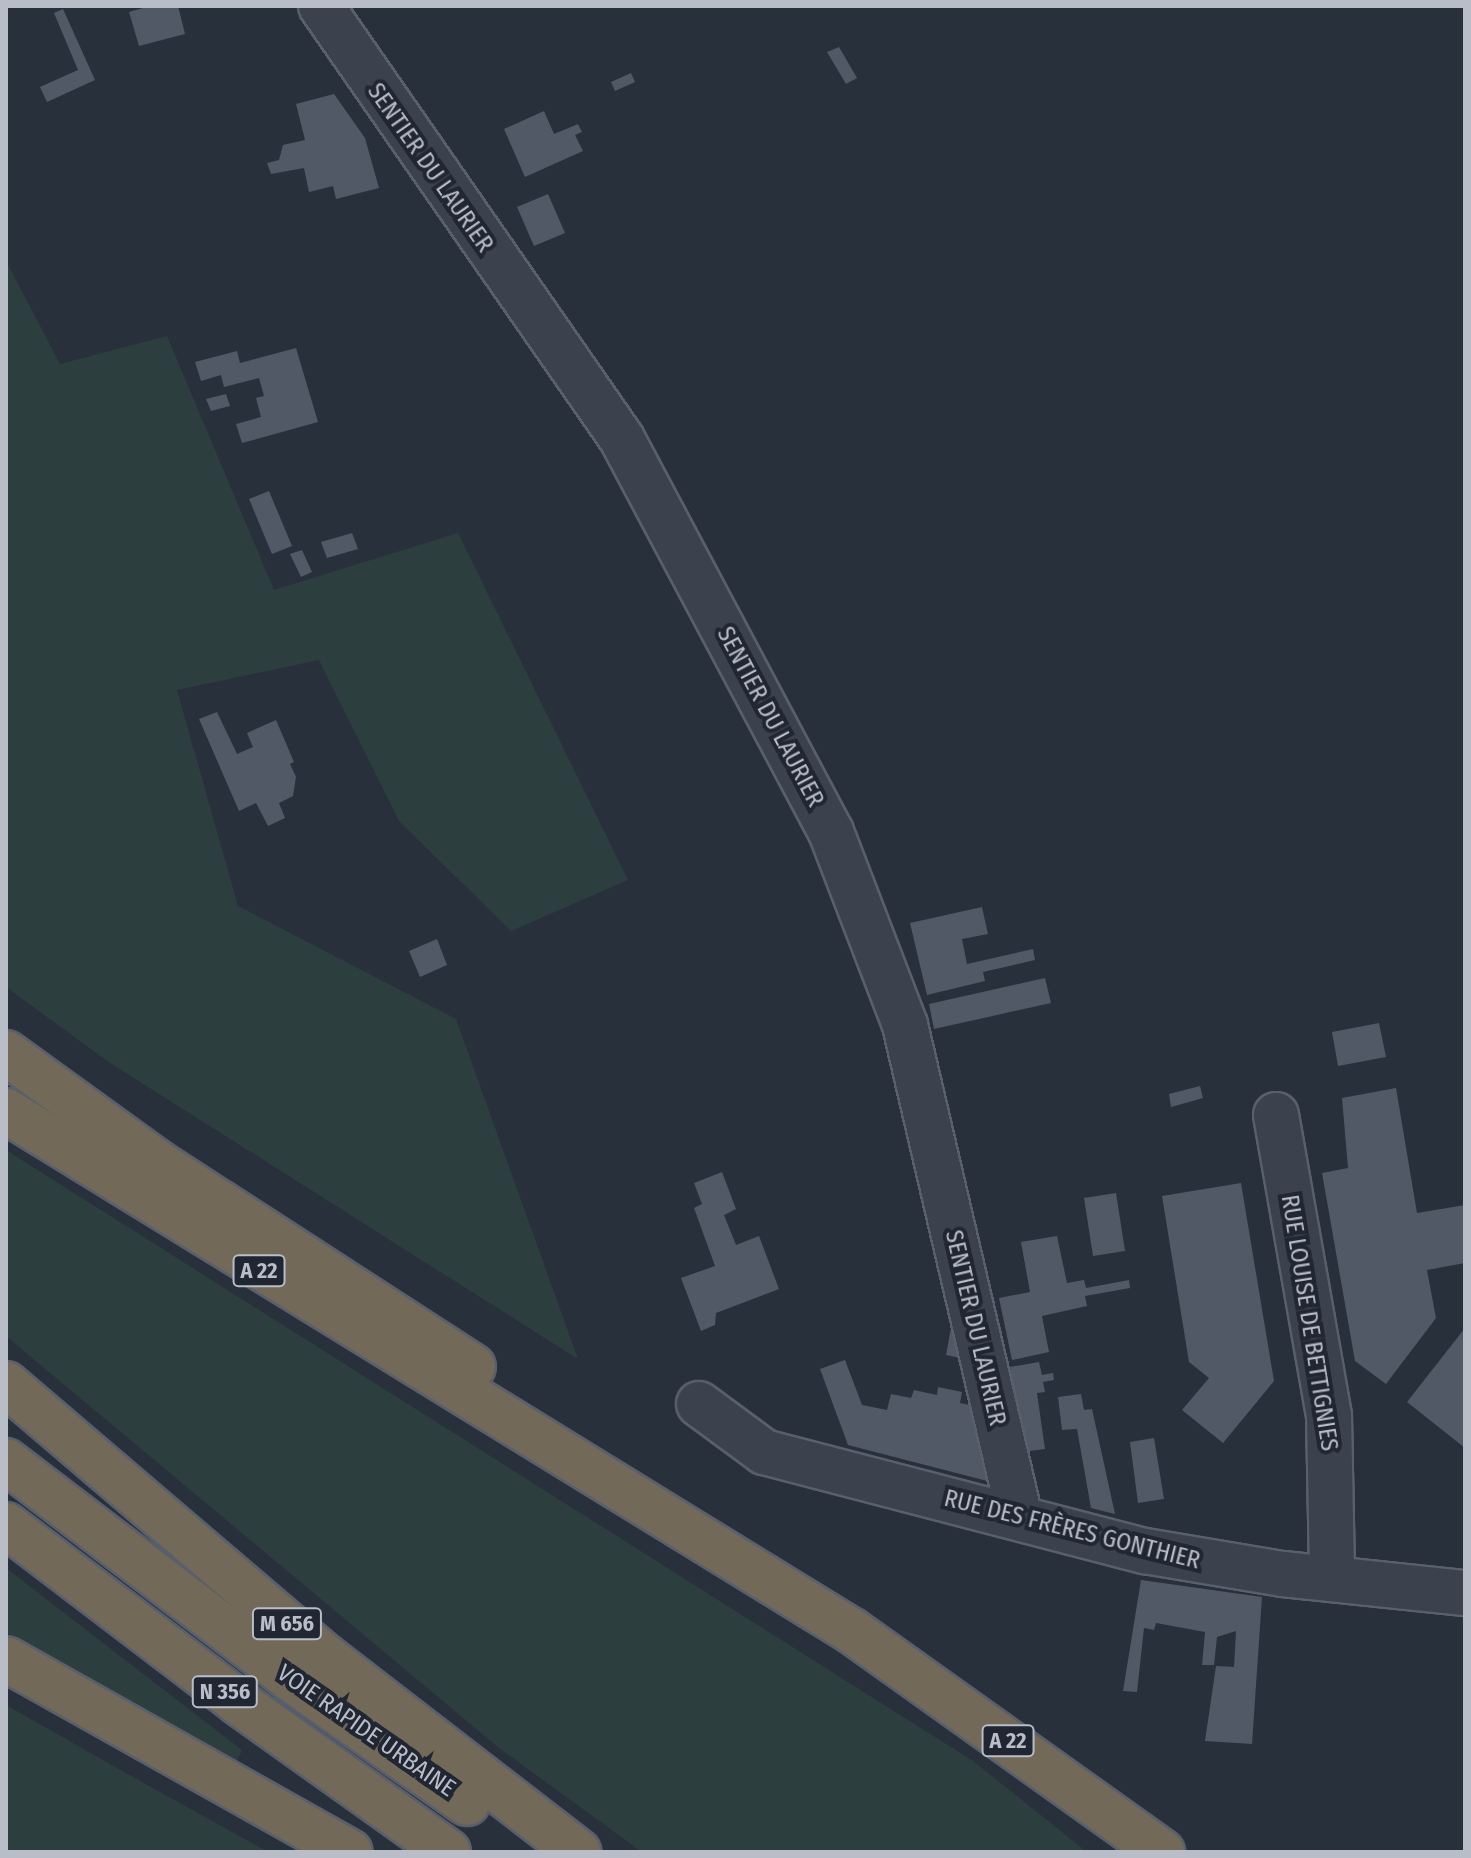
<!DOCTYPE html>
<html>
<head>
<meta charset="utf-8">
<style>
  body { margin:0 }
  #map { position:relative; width:1471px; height:1858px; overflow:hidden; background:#28303c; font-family:"Fira Sans Condensed",sans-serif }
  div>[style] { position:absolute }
  .green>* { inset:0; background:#2d3e3f }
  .building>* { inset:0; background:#515967 }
  .roads { filter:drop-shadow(2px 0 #59606b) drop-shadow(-2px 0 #59606b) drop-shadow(0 2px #59606b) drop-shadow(0 -2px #59606b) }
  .minor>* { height:44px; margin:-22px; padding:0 22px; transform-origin:22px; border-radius:22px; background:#3b424d }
  .highway>* { height:44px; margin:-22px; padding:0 22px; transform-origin:22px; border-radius:22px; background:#726959 }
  span { translate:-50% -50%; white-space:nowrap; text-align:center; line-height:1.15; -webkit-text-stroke:8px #202732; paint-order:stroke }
  .shield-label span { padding:2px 6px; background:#202732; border:2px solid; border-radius:6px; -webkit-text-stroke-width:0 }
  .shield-label { font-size:22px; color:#b8bdc8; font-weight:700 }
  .street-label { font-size:24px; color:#b8bdc8 }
  .frame { position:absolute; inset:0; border:8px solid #b8bdc8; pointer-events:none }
</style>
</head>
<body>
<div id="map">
  <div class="green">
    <i style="clip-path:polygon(6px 261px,60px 364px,167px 336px,274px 590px,458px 533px,628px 880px,511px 931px,399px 821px,319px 660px,177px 690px,238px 906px,456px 1019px,578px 1359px,110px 1063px,6px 987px)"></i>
    <i style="clip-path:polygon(6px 1150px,973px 1761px,1087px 1852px,642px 1852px,499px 1748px,6px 1336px)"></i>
    <i style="clip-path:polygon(6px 1568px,242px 1750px,236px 1763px,6px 1633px)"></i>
    <i style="clip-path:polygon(6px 1705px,140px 1781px,268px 1852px,6px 1852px)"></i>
  </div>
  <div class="building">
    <i style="clip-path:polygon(150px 6px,178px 6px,185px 34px,139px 46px,129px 12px)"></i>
    <i style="clip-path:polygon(63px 9px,95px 80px,47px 102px,40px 87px,78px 70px,54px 13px)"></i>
    <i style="clip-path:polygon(839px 47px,857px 78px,846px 84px,827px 52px)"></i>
    <i style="clip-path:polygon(631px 73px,635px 82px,615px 91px,611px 82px)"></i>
    <i style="clip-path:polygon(334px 94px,365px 138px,379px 188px,336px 199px,333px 186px,309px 192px,304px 168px,271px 174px,267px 163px,279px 160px,283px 145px,305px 140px,296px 104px)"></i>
    <i style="clip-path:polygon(544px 111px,554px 134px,578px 124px,582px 132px,575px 135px,583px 151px,525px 177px,504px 129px)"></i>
    <i style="clip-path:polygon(548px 194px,565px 233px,534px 246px,517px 207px)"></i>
    <i style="clip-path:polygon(296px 348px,318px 422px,242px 443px,236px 424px,261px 417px,256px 398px,264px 396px,259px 378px,224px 387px,221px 375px,201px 381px,195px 362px,237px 351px,240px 363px)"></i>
    <i style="clip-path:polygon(226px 394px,230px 406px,211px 411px,206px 399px)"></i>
    <i style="clip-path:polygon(269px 491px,292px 546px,272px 554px,249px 499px)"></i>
    <i style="clip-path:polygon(352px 533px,358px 549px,327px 558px,321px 542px)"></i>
    <i style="clip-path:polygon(302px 550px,312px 572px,301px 577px,290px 554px)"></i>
    <i style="clip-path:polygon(217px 712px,237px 754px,253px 747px,247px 733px,276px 720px,294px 762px,290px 764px,296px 777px,293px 796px,279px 803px,285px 818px,268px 826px,256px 803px,239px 811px,199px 719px)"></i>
    <i style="clip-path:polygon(982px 907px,988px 934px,962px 939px,967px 964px,1033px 949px,1035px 960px,983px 972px,985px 981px,927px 995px,910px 923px)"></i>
    <i style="clip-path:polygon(437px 939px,447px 965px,420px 977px,409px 951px)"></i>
    <i style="clip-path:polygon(1045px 978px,1051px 1003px,934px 1029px,929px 1004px)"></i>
    <i style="clip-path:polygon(1379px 1023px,1386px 1057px,1338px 1066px,1332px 1032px)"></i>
    <i style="clip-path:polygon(1200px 1086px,1203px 1098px,1171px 1107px,1169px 1094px)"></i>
    <i style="clip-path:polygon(1396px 1088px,1417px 1213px,1465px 1205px,1465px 1263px,1427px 1270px,1436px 1318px,1386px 1384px,1355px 1361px,1322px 1173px,1348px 1168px,1342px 1098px)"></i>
    <i style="clip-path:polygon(722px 1172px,736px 1209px,724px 1215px,736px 1245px,759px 1236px,779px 1289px,716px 1313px,715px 1325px,701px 1331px,681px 1278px,715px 1266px,694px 1208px,702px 1204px,694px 1183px)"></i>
    <i style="clip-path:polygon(1241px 1183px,1274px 1381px,1223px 1443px,1182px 1410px,1209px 1378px,1189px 1362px,1162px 1196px)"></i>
    <i style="clip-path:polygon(1116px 1193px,1125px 1251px,1093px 1256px,1084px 1198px)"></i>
    <i style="clip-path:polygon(1057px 1236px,1067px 1283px,1084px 1280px,1086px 1288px,1129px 1280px,1130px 1288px,1085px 1296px,1087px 1306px,1042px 1316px,1049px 1352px,1012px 1360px,999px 1298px,1030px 1292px,1021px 1242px)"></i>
    <i style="clip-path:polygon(951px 1328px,967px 1331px,969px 1360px,946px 1355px)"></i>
    <i style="clip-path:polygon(1465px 1328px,1465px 1448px,1407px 1402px)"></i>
    <i style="clip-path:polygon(845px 1360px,862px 1405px,887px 1410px,891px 1394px,911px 1398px,914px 1390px,937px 1395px,938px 1387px,962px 1392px,960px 1403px,979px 1407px,975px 1432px,988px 1435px,995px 1483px,848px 1445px,820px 1369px)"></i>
    <i style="clip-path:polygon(1039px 1362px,1042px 1375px,1053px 1373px,1054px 1380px,1043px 1382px,1045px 1392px,1037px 1393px,1045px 1449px,1022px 1452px,1010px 1367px)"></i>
    <i style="clip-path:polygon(1081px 1394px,1084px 1410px,1092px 1409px,1115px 1514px,1091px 1508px,1077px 1429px,1062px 1430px,1058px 1397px)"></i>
    <i style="clip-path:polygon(1154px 1438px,1164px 1499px,1138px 1503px,1130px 1442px)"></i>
    <i style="clip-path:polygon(1141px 1580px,1262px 1597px,1252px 1744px,1205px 1741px,1216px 1666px,1234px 1667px,1236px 1631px,1217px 1637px,1214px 1665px,1202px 1665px,1205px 1632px,1156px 1623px,1154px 1630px,1144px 1628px,1137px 1692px,1123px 1691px)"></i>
  </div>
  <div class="roads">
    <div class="minor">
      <i style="left:321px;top:6px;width:527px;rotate:55.19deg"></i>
      <i style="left:622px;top:439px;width:445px;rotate:62deg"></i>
      <i style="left:831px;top:832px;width:207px;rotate:69deg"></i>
      <i style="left:905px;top:1025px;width:506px;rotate:76.87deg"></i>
      <i style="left:1276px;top:1115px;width:306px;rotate:80deg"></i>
      <i style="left:1329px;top:1416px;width:163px;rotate:88.9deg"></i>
      <i style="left:699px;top:1404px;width:81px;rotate:36.4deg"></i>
      <i style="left:764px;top:1452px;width:394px;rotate:14.6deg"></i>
      <i style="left:1145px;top:1551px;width:140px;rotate:9.5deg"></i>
      <i style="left:1283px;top:1574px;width:183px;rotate:6deg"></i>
    </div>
    <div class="highway">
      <i style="left:6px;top:1053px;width:188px;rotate:35.9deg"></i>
      <i style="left:158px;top:1163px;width:375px;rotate:32.9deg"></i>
      <i style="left:6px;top:1111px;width:993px;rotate:31.58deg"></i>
      <i style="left:852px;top:1631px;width:381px;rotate:35.5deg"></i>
      <i style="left:6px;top:1384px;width:421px;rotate:40.5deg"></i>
      <i style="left:326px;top:1657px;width:319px;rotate:37.7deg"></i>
      <i style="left:6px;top:1461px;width:360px;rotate:37.4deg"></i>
      <i style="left:292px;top:1680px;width:214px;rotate:35.1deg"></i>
      <i style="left:6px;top:1525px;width:292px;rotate:37.3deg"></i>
      <i style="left:238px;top:1702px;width:258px;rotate:35.5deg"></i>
      <i style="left:6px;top:1659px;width:394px;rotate:29.3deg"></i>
    </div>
  </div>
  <div class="shield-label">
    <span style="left:259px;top:1271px">A 22</span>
    <span style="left:287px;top:1624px">M 656</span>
    <span style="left:225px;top:1692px">N 356</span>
    <span style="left:1008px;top:1741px">A 22</span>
  </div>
  <div class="street-label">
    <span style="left:430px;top:168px;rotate:55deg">SENTIER DU LAURIER</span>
    <span style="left:770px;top:717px;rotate:62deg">SENTIER DU LAURIER</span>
    <span style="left:1309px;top:1323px;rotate:81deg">RUE LOUISE DE BETTIGNIES</span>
    <span style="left:975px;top:1328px;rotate:77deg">SENTIER DU LAURIER</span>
    <span style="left:1072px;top:1530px;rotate:14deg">RUE DES FRÈRES GONTHIER</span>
    <span style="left:366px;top:1731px;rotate:35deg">VOIE RAPIDE URBAINE</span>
  </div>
  <div class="frame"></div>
</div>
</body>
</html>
